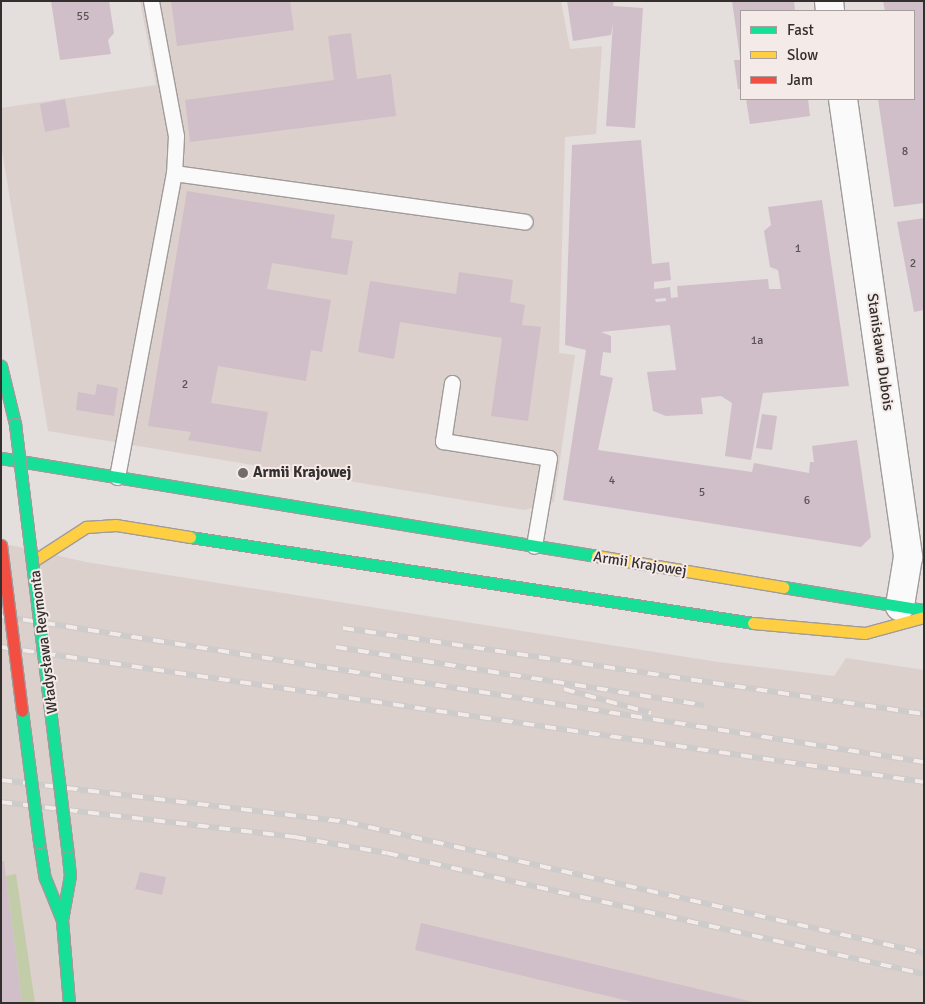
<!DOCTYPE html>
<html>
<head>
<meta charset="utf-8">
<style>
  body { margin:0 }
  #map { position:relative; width:925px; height:1004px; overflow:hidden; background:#e4dedd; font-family:Signika,sans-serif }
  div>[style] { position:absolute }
  .built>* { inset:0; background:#dcd0cc }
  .green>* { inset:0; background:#c2cca8 }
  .building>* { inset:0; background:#d0bfc9 }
  .roads { filter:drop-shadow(1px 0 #a09b9b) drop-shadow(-1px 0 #a09b9b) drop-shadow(0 1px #a09b9b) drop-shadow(0 -1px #a09b9b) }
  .lane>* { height:15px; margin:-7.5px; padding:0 7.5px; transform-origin:7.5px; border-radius:7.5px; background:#fbfafa }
  .street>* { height:28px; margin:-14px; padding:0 14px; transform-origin:14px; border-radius:14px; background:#fbfafa }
  .fast>* { height:11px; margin:-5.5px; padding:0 5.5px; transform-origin:5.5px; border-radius:5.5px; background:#16e098 }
  .slow>* { height:11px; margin:-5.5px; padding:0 5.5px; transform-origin:5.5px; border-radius:5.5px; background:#ffcf43 }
  .rail>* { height:5.5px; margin-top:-2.75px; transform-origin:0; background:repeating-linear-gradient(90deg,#f4eae7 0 11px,#cdcbcb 0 22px); box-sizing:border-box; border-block:1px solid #cdcbcb }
  .bridges { filter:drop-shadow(1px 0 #a09b9b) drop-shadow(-1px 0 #a09b9b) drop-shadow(0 1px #a09b9b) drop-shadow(0 -1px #a09b9b) }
  .fast-bridge>* { height:11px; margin:-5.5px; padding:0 5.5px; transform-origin:5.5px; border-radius:5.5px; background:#16e098 }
  .jam-bridge>* { height:11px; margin:-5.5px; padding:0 5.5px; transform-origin:5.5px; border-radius:5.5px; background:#f24e42 }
  .dots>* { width:14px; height:14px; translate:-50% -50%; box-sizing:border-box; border:2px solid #f4eae7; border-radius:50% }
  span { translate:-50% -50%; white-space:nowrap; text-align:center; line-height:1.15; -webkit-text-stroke:4px #f4eae7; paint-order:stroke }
  .number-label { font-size:12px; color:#5a5355 }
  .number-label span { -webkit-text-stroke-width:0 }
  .street-label { font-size:15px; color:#332f2e }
  .poi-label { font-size:15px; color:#332f2e; font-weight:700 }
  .left { translate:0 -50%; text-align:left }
  .frame { position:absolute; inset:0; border:2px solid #332f2e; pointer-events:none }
  .legend { position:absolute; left:740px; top:10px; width:175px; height:90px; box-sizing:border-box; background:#f4eae7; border:1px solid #a79f9d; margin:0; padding:6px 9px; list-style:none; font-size:15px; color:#332f2e }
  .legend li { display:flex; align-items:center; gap:10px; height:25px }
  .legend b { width:25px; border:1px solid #a79f9d }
</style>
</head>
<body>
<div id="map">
  <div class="built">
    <i style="clip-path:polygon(140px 1px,561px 1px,570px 49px,602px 46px,596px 134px,565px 137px,559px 353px,575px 355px,554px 502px,524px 510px,48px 431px,1px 144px,1px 108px,156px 85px)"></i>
    <i style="clip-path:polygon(1px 543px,86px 562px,718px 662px,834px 676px,846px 658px,924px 670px,924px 1003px,1px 1003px)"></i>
  </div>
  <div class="green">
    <i style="clip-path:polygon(16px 874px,35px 1003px,22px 1003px,6px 876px)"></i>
  </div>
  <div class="building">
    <i style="clip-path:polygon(51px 1px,109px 1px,114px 33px,108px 40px,111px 54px,60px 60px)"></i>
    <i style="clip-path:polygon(171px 1px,290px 1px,294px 30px,177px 46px)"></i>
    <i style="clip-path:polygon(567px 1px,614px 1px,613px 6px,643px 8px,635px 128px,606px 126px,613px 23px,611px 35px,573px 41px)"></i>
    <i style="clip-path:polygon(732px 1px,794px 1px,795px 11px,741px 11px,740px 57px)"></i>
    <i style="clip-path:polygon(883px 1px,924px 1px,924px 203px,894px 207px,878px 99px,914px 99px,914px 11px,885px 11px)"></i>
    <i style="clip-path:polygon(351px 33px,357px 79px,391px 74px,396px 116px,190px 142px,185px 100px,334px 80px,328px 36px)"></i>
    <i style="clip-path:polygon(734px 60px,741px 60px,741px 89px,738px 89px)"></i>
    <i style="clip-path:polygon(65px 99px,70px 127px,45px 132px,40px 104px)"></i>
    <i style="clip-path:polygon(746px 99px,808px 99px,810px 116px,750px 124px)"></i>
    <i style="clip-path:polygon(evenodd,641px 140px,652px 264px,669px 262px,671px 280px,654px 282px,654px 289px,670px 287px,671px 298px,678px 297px,677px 286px,768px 279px,769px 289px,781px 289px,778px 270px,770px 267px,764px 231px,771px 225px,768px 207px,822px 200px,849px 386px,763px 393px,751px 460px,725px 456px,732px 403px,721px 396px,701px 398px,703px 414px,666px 416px,653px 411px,647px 372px,676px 370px,670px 325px,601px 332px,611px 336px,611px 353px,603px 352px,600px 375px,613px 378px,598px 450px,752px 472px,754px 463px,809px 473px,810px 462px,814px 462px,812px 446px,857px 440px,871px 537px,861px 547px,563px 500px,586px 350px,565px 345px,572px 145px,641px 140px,666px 298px,666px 301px,656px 302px,655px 299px,666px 298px)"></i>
    <i style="clip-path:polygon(187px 191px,335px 215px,331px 238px,353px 241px,347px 275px,272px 263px,267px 289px,331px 300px,322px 352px,311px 350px,306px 381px,218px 366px,211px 403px,268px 412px,261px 452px,188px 440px,191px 432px,148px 426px)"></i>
    <i style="clip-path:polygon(924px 218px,924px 310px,914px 312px,897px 222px)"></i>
    <i style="clip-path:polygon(459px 272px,513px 280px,510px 302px,525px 305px,522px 325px,541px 327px,528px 421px,491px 416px,502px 338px,400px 322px,394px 359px,358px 352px,370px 281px,456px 294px)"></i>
    <i style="clip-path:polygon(97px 384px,118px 388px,114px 416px,76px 410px,78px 392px,95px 395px)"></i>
    <i style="clip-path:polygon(762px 414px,777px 416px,772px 450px,756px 448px)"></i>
    <i style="clip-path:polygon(1px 861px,4px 861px,22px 1003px,1px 1003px)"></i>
    <i style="clip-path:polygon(140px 872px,166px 877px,162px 895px,135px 889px)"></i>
    <i style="clip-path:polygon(421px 923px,753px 1002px,753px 1003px,637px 1003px,415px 950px)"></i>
  </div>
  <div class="roads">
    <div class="lane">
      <i style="left:151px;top:1px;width:137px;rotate:79.5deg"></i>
      <i style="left:176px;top:136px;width:37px;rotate:93deg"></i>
      <i style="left:452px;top:383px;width:59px;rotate:98.8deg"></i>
      <i style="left:443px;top:441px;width:107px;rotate:9.1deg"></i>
      <i style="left:549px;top:458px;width:89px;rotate:99.7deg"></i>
      <i style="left:117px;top:477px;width:309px;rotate:-79.4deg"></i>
      <i style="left:174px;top:173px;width:354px;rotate:7.9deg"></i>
    </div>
    <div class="street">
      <i style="left:829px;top:1px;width:10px;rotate:84deg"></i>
      <i style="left:843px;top:99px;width:463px;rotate:81.9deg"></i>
      <i style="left:908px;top:557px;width:50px;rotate:99.3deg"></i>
    </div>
    <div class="fast">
      <i style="left:1px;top:366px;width:60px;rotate:76.4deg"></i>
      <i style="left:1px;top:458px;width:604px;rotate:9.34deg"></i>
      <i style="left:190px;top:537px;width:570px;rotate:8.68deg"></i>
      <i style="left:783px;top:587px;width:143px;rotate:9.3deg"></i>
      <i style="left:39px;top:842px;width:36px;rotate:81deg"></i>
      <i style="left:45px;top:878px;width:45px;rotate:68deg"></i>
      <i style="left:67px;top:847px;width:28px;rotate:84deg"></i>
      <i style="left:70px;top:875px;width:46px;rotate:100.1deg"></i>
      <i style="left:62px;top:920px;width:83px;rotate:85.2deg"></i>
    </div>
    <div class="slow">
      <i style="left:597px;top:556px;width:189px;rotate:9.5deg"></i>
      <i style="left:35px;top:560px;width:61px;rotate:-32.9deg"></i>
      <i style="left:86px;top:527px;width:30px;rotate:-4deg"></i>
      <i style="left:116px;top:525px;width:75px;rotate:9.2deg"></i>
      <i style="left:753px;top:623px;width:112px;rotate:5.1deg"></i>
      <i style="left:865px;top:633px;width:61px;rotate:-15.2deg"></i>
    </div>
  </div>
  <div class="rail">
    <i style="left:1px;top:616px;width:934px;rotate:8.99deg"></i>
    <i style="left:343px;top:628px;width:587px;rotate:8.42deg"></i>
    <i style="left:1px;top:647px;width:933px;rotate:8.32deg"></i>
    <i style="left:336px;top:647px;width:373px;rotate:9deg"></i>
    <i style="left:564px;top:689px;width:90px;rotate:15.4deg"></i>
    <i style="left:1px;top:780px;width:349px;rotate:6.9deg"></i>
    <i style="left:347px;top:822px;width:592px;rotate:12.79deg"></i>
    <i style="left:1px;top:802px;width:296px;rotate:6.8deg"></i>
    <i style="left:295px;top:837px;width:93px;rotate:9.9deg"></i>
    <i style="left:387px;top:853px;width:550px;rotate:12.7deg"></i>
  </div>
  <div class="bridges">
    <div class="fast-bridge">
      <i style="left:15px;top:424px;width:426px;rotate:83deg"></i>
      <i style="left:22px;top:711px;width:132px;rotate:82.6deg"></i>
    </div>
    <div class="jam-bridge">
      <i style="left:1px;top:545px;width:167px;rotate:82.8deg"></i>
    </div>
  </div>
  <div class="dots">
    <i style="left:243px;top:473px;background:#716c6b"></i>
  </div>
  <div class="number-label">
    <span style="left:83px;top:17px">55</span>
    <span style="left:905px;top:152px">8</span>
    <span style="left:798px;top:249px">1</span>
    <span style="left:913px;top:264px">2</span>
    <span style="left:757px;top:341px">1a</span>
    <span style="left:185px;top:385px">2</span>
    <span style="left:612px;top:481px">4</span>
    <span style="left:702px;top:493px">5</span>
    <span style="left:807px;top:501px">6</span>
  </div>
  <div class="street-label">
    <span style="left:880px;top:352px;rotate:82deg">Stanisława Dubois</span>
    <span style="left:640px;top:564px;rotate:9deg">Armii Krajowej</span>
    <span style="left:44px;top:642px;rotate:-97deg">Władysława Reymonta</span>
  </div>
  <div class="poi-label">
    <span class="left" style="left:253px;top:473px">Armii Krajowej</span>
  </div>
  <div class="frame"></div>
  <ul class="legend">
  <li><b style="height:6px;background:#16e098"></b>Fast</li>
  <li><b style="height:6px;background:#ffcf43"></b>Slow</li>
  <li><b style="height:6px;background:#f24e42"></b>Jam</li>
  </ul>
</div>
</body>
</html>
